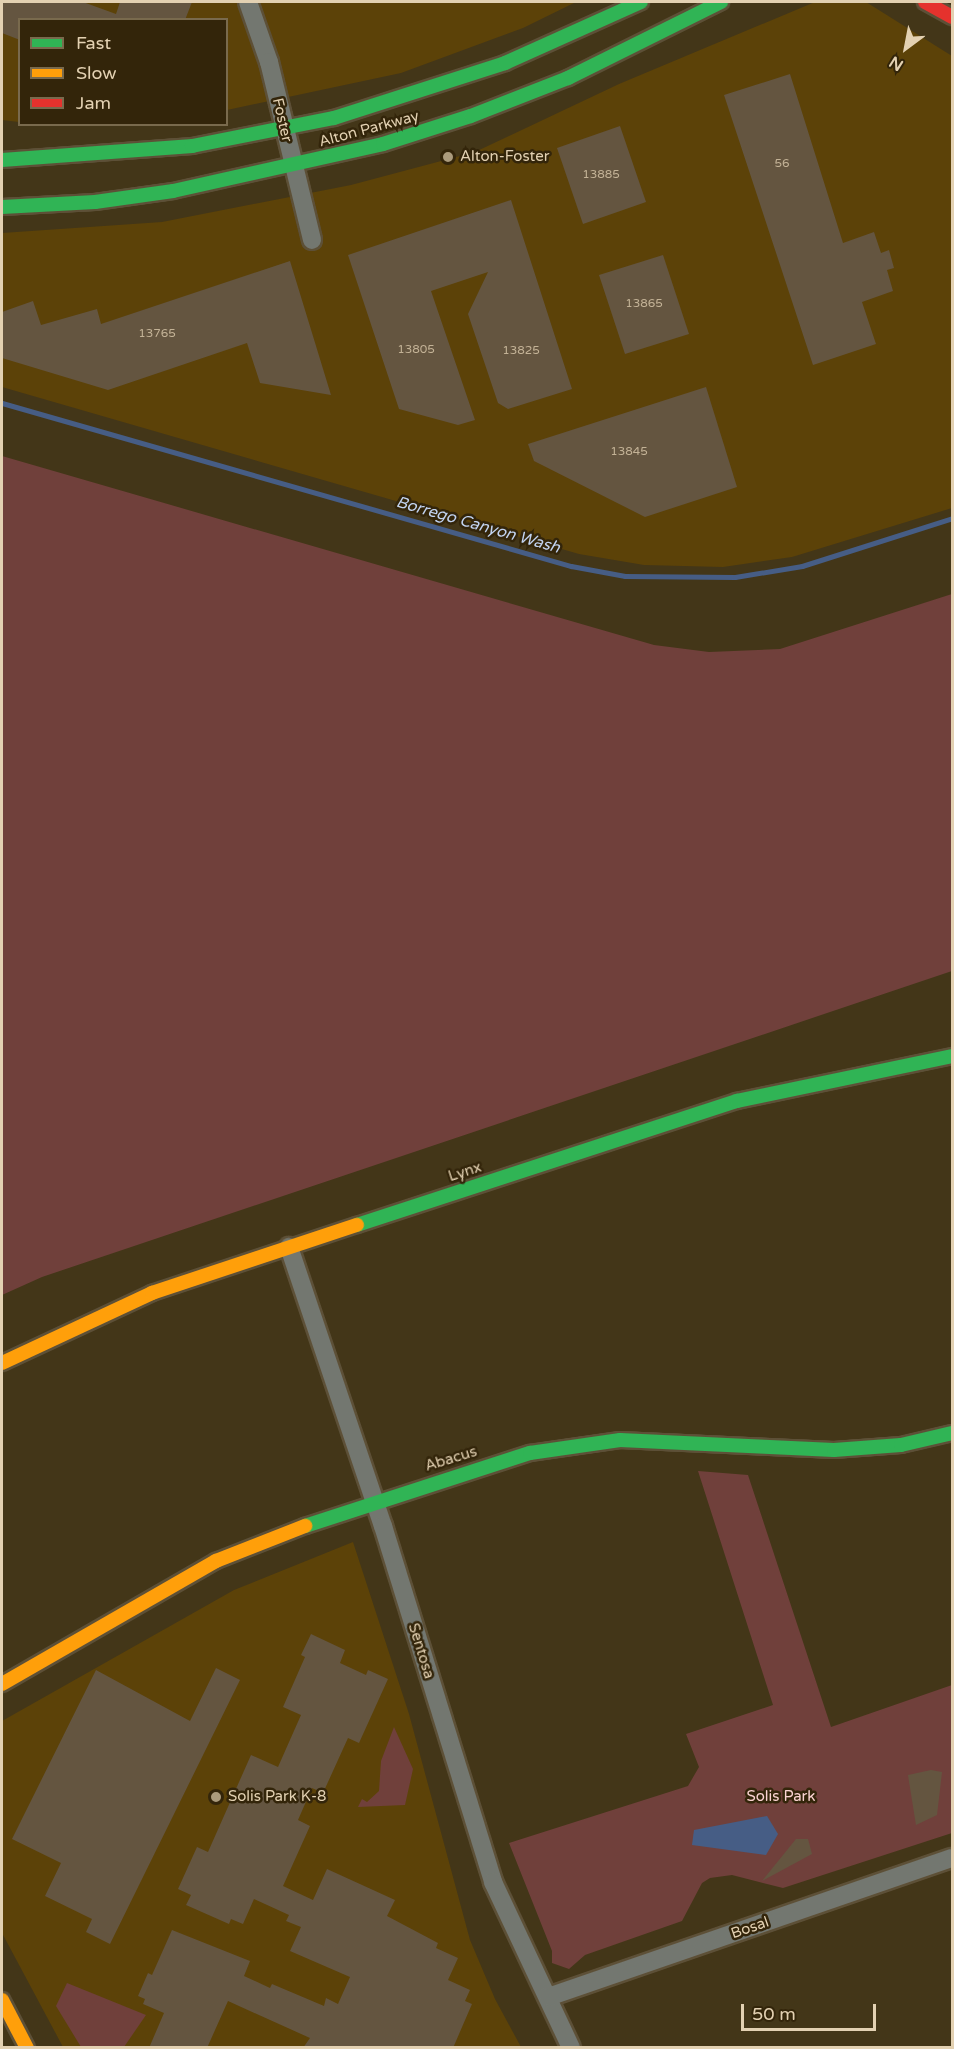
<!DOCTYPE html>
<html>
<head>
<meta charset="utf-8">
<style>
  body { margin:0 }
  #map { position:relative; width:954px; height:2049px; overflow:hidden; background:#433618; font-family:"Varela Round",sans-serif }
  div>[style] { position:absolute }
  .built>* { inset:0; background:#5c4208 }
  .green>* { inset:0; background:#70403b }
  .water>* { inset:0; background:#465d85 }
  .stream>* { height:5px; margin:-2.5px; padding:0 2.5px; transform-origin:2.5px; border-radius:2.5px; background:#465d85 }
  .building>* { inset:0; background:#645540 }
  .roads { filter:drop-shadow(2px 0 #5d5037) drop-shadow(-2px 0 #5d5037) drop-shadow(0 2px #5d5037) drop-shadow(0 -2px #5d5037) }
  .street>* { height:18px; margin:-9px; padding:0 9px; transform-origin:9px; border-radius:9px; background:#737770 }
  .fast>* { height:14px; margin:-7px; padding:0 7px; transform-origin:7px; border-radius:7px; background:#30b455 }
  .slow>* { height:14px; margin:-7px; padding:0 7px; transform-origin:7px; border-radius:7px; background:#ff9f0a }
  .jam>* { height:14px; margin:-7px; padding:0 7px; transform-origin:7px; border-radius:7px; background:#e5322d }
  .dots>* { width:16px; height:16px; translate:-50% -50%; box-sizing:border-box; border:3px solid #33250a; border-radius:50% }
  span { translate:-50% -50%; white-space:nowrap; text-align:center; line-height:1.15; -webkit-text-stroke:5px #33250a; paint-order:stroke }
  .number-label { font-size:12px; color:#c3b296 }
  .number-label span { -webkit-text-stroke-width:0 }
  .street-label { font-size:15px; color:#e3d1b2 }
  .poi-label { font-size:15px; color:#e3d1b2 }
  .left { translate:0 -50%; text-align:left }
  .park-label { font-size:15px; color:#fbd4d2 }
  .water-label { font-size:16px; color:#c2d3f0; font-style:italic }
  .frame { position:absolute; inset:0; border:3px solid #e3d1b2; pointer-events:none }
  .legend { position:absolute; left:18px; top:18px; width:210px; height:108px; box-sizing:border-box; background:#33250a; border:2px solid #796a4d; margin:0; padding:8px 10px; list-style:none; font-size:18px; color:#e3d1b2 }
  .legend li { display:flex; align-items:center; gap:12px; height:30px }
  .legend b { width:30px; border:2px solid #796a4d }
  .north { position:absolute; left:876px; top:18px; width:60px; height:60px; -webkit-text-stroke:4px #33250a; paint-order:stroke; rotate:212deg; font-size:16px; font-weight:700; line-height:24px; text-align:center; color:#e3d1b2 }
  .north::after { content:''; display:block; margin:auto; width:21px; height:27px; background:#e3d1b2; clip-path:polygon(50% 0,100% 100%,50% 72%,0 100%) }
  .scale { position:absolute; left:741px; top:2004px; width:135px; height:27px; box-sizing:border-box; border:3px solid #e3d1b2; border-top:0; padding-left:8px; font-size:18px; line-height:21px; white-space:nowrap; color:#e3d1b2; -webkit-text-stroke:4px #33250a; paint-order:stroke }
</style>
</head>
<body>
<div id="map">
  <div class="built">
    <i style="clip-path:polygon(2px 2px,576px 2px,523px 28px,401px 73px,227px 110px,226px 20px,20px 20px,19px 122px,2px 120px)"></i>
    <i style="clip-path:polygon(815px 2px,866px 2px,952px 56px,952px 508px,792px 557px,723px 567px,644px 565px,579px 554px,2px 387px,2px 233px,162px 222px,351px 185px,475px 152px,619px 84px)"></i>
    <i style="clip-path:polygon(353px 1542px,409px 1714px,470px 1940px,495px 1999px,521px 2047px,63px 2047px,2px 1933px,2px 1721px,234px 1590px)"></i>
  </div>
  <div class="green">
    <i style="clip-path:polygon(2px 456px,654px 645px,709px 652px,780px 649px,952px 594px,952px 971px,42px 1277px,2px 1295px)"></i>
    <i style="clip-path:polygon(698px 1471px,748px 1475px,831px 1727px,952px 1685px,952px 1833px,783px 1888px,732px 1875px,710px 1878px,702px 1883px,682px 1921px,585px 1955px,569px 1969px,552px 1963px,552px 1951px,509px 1843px,688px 1786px,699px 1767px,686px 1734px,773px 1705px)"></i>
    <i style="clip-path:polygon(394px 1727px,413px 1769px,405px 1805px,358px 1807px,362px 1799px,367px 1802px,379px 1791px,381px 1761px)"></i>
    <i style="clip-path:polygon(67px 1983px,146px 2015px,124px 2047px,81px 2047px,56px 2006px)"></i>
  </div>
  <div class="water">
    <i style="clip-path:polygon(767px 1816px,778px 1834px,766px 1855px,692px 1845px,694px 1830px)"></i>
  </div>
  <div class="stream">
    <i style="left:2px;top:403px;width:592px;rotate:15.99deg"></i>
    <i style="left:571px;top:566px;width:55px;rotate:10.5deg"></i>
    <i style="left:625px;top:576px;width:110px;rotate:0.5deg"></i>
    <i style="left:735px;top:577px;width:68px;rotate:-9.3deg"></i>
    <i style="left:802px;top:566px;width:157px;rotate:-17.7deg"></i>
  </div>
  <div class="building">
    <i style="clip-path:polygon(2px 2px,83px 2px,116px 14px,120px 2px,192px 2px,185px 20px,20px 20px,20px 40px,2px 33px)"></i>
    <i style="clip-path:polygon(790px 74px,843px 243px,874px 232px,881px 253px,889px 250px,894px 268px,887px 270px,893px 291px,862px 302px,876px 344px,813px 365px,724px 95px)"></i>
    <i style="clip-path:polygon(620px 126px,646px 202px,583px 224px,557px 148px)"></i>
    <i style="clip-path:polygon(511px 200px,572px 389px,508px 409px,498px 403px,468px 314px,488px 272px,431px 291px,475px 420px,458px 425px,399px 409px,348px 255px)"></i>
    <i style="clip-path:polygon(663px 255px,689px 334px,625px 354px,599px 275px)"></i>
    <i style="clip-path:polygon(290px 261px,331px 395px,260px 383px,247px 343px,108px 390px,2px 358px,2px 312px,33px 301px,41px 325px,97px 309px,101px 324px)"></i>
    <i style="clip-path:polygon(706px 387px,737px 487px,645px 517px,534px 461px,528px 444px)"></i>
    <i style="clip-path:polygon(311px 1634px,345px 1650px,340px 1663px,366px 1675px,368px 1670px,388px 1679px,359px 1743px,348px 1738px,323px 1793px,312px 1788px,298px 1820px,310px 1826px,283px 1886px,313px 1900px,327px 1869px,395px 1900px,387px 1916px,438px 1943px,436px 1948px,458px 1958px,448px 1980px,470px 1990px,465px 2001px,472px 2004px,453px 2048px,303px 2048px,310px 2038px,228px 2001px,207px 2048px,149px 2048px,164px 2013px,143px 2004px,145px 1999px,138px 1996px,148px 1973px,152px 1975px,172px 1930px,250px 1961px,244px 1976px,270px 1988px,272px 1984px,324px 2006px,326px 1998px,338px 2004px,350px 1977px,290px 1951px,301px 1927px,286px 1921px,289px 1915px,254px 1899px,243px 1924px,231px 1919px,229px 1924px,186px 1905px,191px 1895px,178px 1889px,197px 1847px,208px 1852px,251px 1755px,278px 1767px,301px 1715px,283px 1707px,305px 1657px,301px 1655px)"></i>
    <i style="clip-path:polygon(216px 1668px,240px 1680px,110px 1944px,86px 1932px,92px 1919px,45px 1896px,61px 1863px,12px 1839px,96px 1670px,190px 1721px)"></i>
    <i style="clip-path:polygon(931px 1770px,942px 1772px,937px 1815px,916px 1825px,908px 1775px)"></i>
    <i style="clip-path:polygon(796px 1839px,808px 1839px,812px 1854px,762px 1881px)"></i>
  </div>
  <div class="roads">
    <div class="street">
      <i style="left:248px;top:2px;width:64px;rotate:70.7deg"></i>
      <i style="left:269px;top:62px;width:183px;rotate:76.4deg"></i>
      <i style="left:289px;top:1247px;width:294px;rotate:71.4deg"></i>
      <i style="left:383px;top:1526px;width:373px;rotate:72.8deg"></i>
      <i style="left:493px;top:1882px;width:183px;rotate:64.8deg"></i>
      <i style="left:548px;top:1997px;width:427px;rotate:-19deg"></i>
    </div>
    <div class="fast">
      <i style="left:2px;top:160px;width:191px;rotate:-4.2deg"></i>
      <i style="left:192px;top:146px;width:145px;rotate:-11.2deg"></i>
      <i style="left:334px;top:118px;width:180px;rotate:-17.8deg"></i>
      <i style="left:505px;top:63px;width:149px;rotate:-24.2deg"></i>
      <i style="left:2px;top:207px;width:93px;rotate:-3.1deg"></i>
      <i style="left:95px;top:202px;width:79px;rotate:-8deg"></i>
      <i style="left:173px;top:191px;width:215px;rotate:-12.6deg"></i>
      <i style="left:383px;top:144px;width:92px;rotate:-17.7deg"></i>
      <i style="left:471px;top:116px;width:104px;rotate:-21.4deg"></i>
      <i style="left:568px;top:78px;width:171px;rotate:-26.4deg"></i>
      <i style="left:357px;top:1225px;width:400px;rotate:-18.1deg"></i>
      <i style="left:737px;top:1101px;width:220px;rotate:-11.8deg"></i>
      <i style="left:305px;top:1526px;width:237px;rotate:-18deg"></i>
      <i style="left:530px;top:1453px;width:91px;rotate:-8.2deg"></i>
      <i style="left:620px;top:1440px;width:214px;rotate:2.7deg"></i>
      <i style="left:834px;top:1450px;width:67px;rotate:-4.3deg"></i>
      <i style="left:901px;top:1445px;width:52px;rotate:-13.2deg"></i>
    </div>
    <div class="slow">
      <i style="left:2px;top:1363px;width:166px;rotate:-25deg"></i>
      <i style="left:152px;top:1293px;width:216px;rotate:-18.4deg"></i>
      <i style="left:2px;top:1684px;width:247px;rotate:-29.9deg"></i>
      <i style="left:216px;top:1561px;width:96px;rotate:-21.5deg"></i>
      <i style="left:2px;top:2000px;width:54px;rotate:62.5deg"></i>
    </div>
    <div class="jam">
      <i style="left:925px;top:2px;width:31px;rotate:29deg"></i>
    </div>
  </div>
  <div class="dots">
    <i style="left:448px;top:157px;background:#ab9b7c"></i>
    <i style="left:216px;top:1797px;background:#ab9b7c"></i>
  </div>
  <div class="number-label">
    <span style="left:782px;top:164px">56</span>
    <span style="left:601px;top:175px">13885</span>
    <span style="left:644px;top:304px">13865</span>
    <span style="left:157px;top:334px">13765</span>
    <span style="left:416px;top:350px">13805</span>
    <span style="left:521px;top:351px">13825</span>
    <span style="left:629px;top:452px">13845</span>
  </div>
  <div class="street-label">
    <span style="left:282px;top:120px;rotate:77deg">Foster</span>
    <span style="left:369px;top:129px;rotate:-15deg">Alton Parkway</span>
    <span style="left:465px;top:1172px;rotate:-18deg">Lynx</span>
    <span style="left:451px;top:1459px;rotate:-17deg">Abacus</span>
    <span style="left:421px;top:1651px;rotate:73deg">Sentosa</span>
    <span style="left:750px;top:1928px;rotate:-19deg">Bosal</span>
  </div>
  <div class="poi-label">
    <span class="left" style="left:460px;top:157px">Alton-Foster</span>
    <span class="left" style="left:228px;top:1797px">Solis Park K-8</span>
  </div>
  <div class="park-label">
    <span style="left:781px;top:1797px">Solis Park</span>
  </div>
  <div class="water-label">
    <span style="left:478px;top:525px;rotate:16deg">Borrego Canyon Wash</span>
  </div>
  <div class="frame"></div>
  <ul class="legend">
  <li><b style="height:8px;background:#30b455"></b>Fast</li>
  <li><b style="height:8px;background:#ff9f0a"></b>Slow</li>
  <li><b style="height:8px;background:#e5322d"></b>Jam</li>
  </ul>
  <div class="north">N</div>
  <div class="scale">50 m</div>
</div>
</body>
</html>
